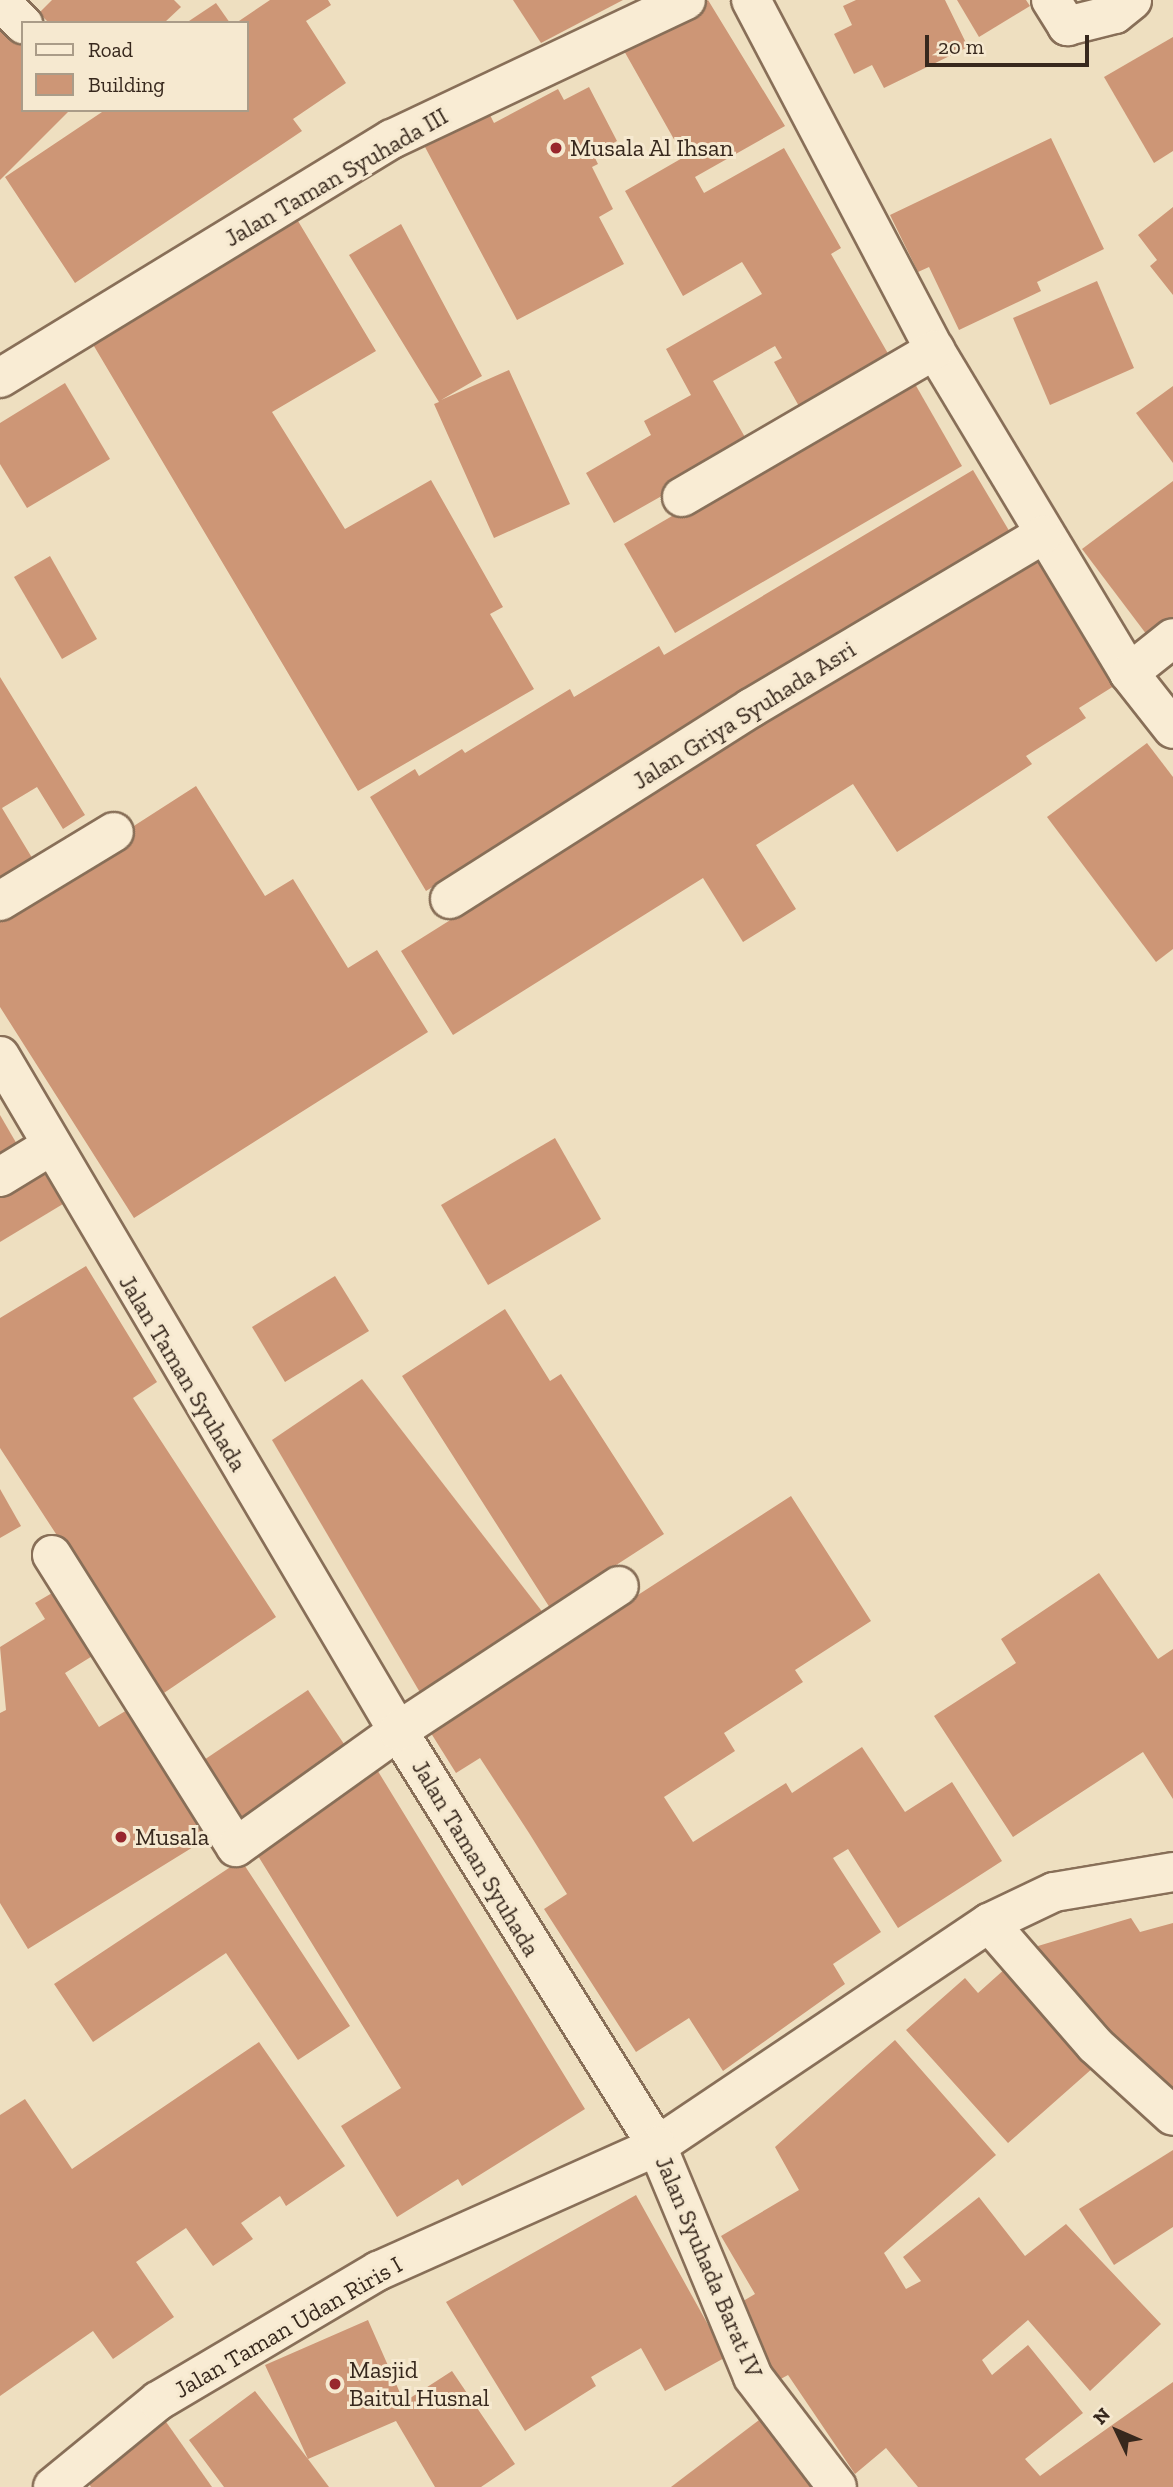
<!DOCTYPE html>
<html>
<head>
<meta charset="utf-8">
<style>
  body { margin:0 }
  #map { position:relative; width:1173px; height:2487px; overflow:hidden; background:#eedfc0; font-family:"Zilla Slab",serif }
  div>[style] { position:absolute }
  .building>* { inset:0; background:#cd9676 }
  .roads { filter:drop-shadow(2px 0 #886f58) drop-shadow(-2px 0 #886f58) drop-shadow(0 2px #886f58) drop-shadow(0 -2px #886f58) }
  .minor>* { height:38px; margin:-19px; padding:0 19px; transform-origin:19px; border-radius:19px; background:#f9ecd4 }
  .dots>* { width:19px; height:19px; translate:-50% -50%; box-sizing:border-box; border:4px solid #f6e9d0; border-radius:50% }
  span { translate:-50% -50%; white-space:nowrap; text-align:center; line-height:1.15; -webkit-text-stroke:6px #f6e9d0; paint-order:stroke }
  .poi-label { font-size:24px; color:#37281d }
  .left { translate:0 -50%; text-align:left }
  .street-label { font-size:24px; color:#37281d }
  .legend { position:absolute; left:21px; top:21px; width:228px; height:91px; box-sizing:border-box; background:#f6e9d0; border:2px solid #aa9c88; margin:0; padding:9px 12px; list-style:none; font-size:21px; color:#37281d }
  .legend li { display:flex; align-items:center; gap:14px; height:35px }
  .legend b { width:35px; border:2px solid #aa9c88 }
  .north { position:absolute; left:1082px; top:2396px; width:70px; height:70px; -webkit-text-stroke:5px #f6e9d0; paint-order:stroke; rotate:314deg; font-size:19px; font-weight:700; line-height:28px; text-align:center; color:#37281d }
  .north::after { content:''; display:block; margin:auto; width:24px; height:32px; background:#37281d; clip-path:polygon(50% 0,100% 100%,50% 72%,0 100%) }
  .scale { position:absolute; left:925px; top:35px; width:164px; height:32px; box-sizing:border-box; border:4px solid #37281d; border-top:0; padding-left:9px; font-size:21px; line-height:24px; white-space:nowrap; color:#37281d; -webkit-text-stroke:5px #f6e9d0; paint-order:stroke }
</style>
</head>
<body>
<div id="map">
  <div class="building">
    <i style="clip-path:polygon(52px 0,174px 0,181px 7px,164px 23px,49px 23px,39px 13px)"></i>
    <i style="clip-path:polygon(270px 0,328px 0,331px 5px,306px 21px,346px 83px,293px 119px,302px 131px,75px 283px,5px 177px,105px 110px,247px 110px,247px 23px,236px 23px)"></i>
    <i style="clip-path:polygon(513px 0,623px 0,541px 43px)"></i>
    <i style="clip-path:polygon(708px 0,785px 126px,695px 177px,704px 193px,784px 148px,841px 248px,831px 254px,890px 357px,800px 408px,774px 362px,782px 358px,775px 346px,713px 381px,750px 446px,614px 523px,586px 473px,651px 435px,644px 421px,691px 395px,666px 349px,762px 294px,742px 262px,683px 296px,625px 191px,684px 157px,623px 49px)"></i>
    <i style="clip-path:polygon(856px 0,945px 0,968px 47px,884px 88px,872px 65px,854px 74px,834px 34px,852px 25px,843px 6px)"></i>
    <i style="clip-path:polygon(957px 0,1026px 0,1030px 6px,979px 37px)"></i>
    <i style="clip-path:polygon(216px 3px,230px 23px,186px 23px)"></i>
    <i style="clip-path:polygon(0 21px,23px 44px,23px 110px,70px 110px,0 180px)"></i>
    <i style="clip-path:polygon(1173px 37px,1173px 151px,1154px 163px,1104px 77px)"></i>
    <i style="clip-path:polygon(589px 87px,617px 141px,593px 154px,598px 164px,592px 167px,613px 209px,599px 217px,624px 264px,517px 320px,425px 147px,489px 113px,494px 123px,558px 89px,564px 100px)"></i>
    <i style="clip-path:polygon(1051px 138px,1104px 249px,1037px 282px,1041px 291px,959px 330px,929px 267px,918px 272px,890px 215px)"></i>
    <i style="clip-path:polygon(1173px 207px,1173px 295px,1150px 266px,1157px 260px,1138px 235px)"></i>
    <i style="clip-path:polygon(292px 211px,376px 351px,272px 412px,345px 529px,431px 480px,503px 607px,490px 614px,534px 689px,358px 791px,88px 336px)"></i>
    <i style="clip-path:polygon(401px 224px,482px 376px,441px 400px,509px 370px,570px 504px,494px 538px,434px 404px,439px 402px,349px 255px)"></i>
    <i style="clip-path:polygon(1097px 281px,1134px 368px,1050px 405px,1013px 318px)"></i>
    <i style="clip-path:polygon(911px 377px,962px 466px,675px 633px,624px 544px)"></i>
    <i style="clip-path:polygon(65px 383px,110px 459px,27px 508px,0 464px,0 423px)"></i>
    <i style="clip-path:polygon(1173px 386px,1173px 463px,1136px 413px)"></i>
    <i style="clip-path:polygon(973px 470px,1011px 534px,426px 891px,370px 797px,415px 769px,419px 776px,462px 749px,465px 753px,570px 689px,574px 697px,659px 646px,664px 655px)"></i>
    <i style="clip-path:polygon(1173px 481px,1173px 621px,1150px 639px,1082px 549px)"></i>
    <i style="clip-path:polygon(1040px 549px,1122px 681px,1079px 708px,1086px 718px,1026px 756px,1032px 764px,897px 852px,853px 784px,756px 845px,796px 909px,743px 942px,703px 878px,453px 1035px,401px 951px)"></i>
    <i style="clip-path:polygon(50px 556px,97px 639px,62px 659px,14px 577px)"></i>
    <i style="clip-path:polygon(0 677px,85px 815px,63px 829px,37px 787px,2px 808px,34px 861px,0 883px)"></i>
    <i style="clip-path:polygon(1147px 743px,1173px 777px,1173px 949px,1156px 962px,1047px 817px)"></i>
    <i style="clip-path:polygon(196px 786px,265px 896px,293px 879px,348px 968px,377px 950px,428px 1032px,134px 1218px,0 1007px,0 912px)"></i>
    <i style="clip-path:polygon(0 1115px,25px 1158px,0 1173px)"></i>
    <i style="clip-path:polygon(555px 1138px,601px 1219px,488px 1285px,441px 1205px)"></i>
    <i style="clip-path:polygon(38px 1163px,63px 1204px,0 1242px,0 1186px)"></i>
    <i style="clip-path:polygon(86px 1266px,157px 1382px,133px 1398px,276px 1617px,161px 1695px,0 1448px,0 1318px)"></i>
    <i style="clip-path:polygon(335px 1276px,369px 1331px,285px 1382px,252px 1327px)"></i>
    <i style="clip-path:polygon(505px 1309px,550px 1381px,561px 1374px,664px 1534px,550px 1608px,402px 1376px)"></i>
    <i style="clip-path:polygon(362px 1379px,544px 1614px,425px 1701px,272px 1440px)"></i>
    <i style="clip-path:polygon(0 1489px,21px 1526px,0 1538px)"></i>
    <i style="clip-path:polygon(791px 1496px,871px 1621px,795px 1670px,803px 1682px,724px 1733px,735px 1751px,664px 1797px,693px 1842px,786px 1783px,792px 1793px,862px 1747px,905px 1812px,952px 1782px,1002px 1861px,898px 1928px,848px 1849px,833px 1858px,881px 1932px,833px 1964px,845px 1984px,723px 2071px,689px 2018px,636px 2052px,544px 1909px,567px 1894px,529px 1833px,480px 1758px,456px 1773px,429px 1730px)"></i>
    <i style="clip-path:polygon(1099px 1573px,1158px 1659px,1173px 1649px,1173px 1799px,1143px 1752px,1013px 1837px,934px 1716px,1016px 1663px,1001px 1639px)"></i>
    <i style="clip-path:polygon(64px 1586px,102px 1650px,65px 1673px,99px 1727px,132px 1707px,211px 1836px,28px 1949px,0 1903px,0 1713px,6px 1710px,0 1647px,45px 1619px,35px 1603px)"></i>
    <i style="clip-path:polygon(308px 1690px,350px 1753px,235px 1829px,195px 1766px)"></i>
    <i style="clip-path:polygon(376px 1768px,585px 2109px,462px 2186px,458px 2179px,397px 2217px,341px 2126px,401px 2088px,255px 1851px)"></i>
    <i style="clip-path:polygon(241px 1860px,350px 2026px,298px 2060px,226px 1953px,93px 2042px,54px 1984px)"></i>
    <i style="clip-path:polygon(1131px 1918px,1140px 1932px,1173px 1923px,1173px 2099px,1028px 1949px)"></i>
    <i style="clip-path:polygon(1006px 1968px,1094px 2067px,1008px 2143px,906px 2030px,965px 1978px,978px 1993px)"></i>
    <i style="clip-path:polygon(895px 2040px,996px 2155px,884px 2253px,906px 2289px,921px 2281px,903px 2257px,979px 2197px,1025px 2256px,1066px 2224px,1161px 2324px,1090px 2391px,1028px 2320px,982px 2360px,992px 2375px,1028px 2345px,1083px 2413px,1025px 2459px,1040px 2476px,1173px 2382px,1173px 2487px,918px 2487px,886px 2448px,855px 2474px,788px 2375px,777px 2381px,733px 2307px,755px 2294px,721px 2236px,799px 2190px,775px 2147px)"></i>
    <i style="clip-path:polygon(259px 2042px,345px 2166px,286px 2206px,280px 2196px,241px 2223px,253px 2239px,213px 2266px,186px 2228px,136px 2262px,174px 2317px,113px 2359px,93px 2331px,0 2396px,0 2115px,25px 2099px,72px 2169px)"></i>
    <i style="clip-path:polygon(1173px 2150px,1173px 2227px,1114px 2265px,1079px 2209px)"></i>
    <i style="clip-path:polygon(636px 2195px,726px 2357px,665px 2391px,641px 2348px,591px 2377px,596px 2386px,525px 2431px,446px 2302px)"></i>
    <i style="clip-path:polygon(368px 2320px,404px 2402px,452px 2371px,515px 2464px,481px 2487px,435px 2487px,396px 2421px,308px 2459px,329px 2487px,224px 2487px,189px 2440px,255px 2391px,308px 2459px,265px 2365px)"></i>
    <i style="clip-path:polygon(767px 2414px,823px 2487px,671px 2487px)"></i>
    <i style="clip-path:polygon(164px 2419px,212px 2487px,91px 2487px,83px 2475px)"></i>
  </div>
  <div class="roads">
    <div class="minor">
      <i style="left:751px;top:0;width:395px;rotate:62.3deg"></i>
      <i style="left:935px;top:350px;width:377px;rotate:59deg"></i>
      <i style="left:1129px;top:673px;width:71px;rotate:51.8deg"></i>
      <i style="left:1051px;top:0;width:31px;rotate:58deg"></i>
      <i style="left:1067px;top:26px;width:49px;rotate:-14deg"></i>
      <i style="left:1115px;top:14px;width:22px;rotate:-39deg"></i>
      <i style="left:0;top:1px;width:33px;rotate:45deg"></i>
      <i style="left:0;top:378px;width:459px;rotate:-31.4deg"></i>
      <i style="left:392px;top:139px;width:325px;rotate:-25.3deg"></i>
      <i style="left:682px;top:497px;width:293px;rotate:-30.2deg"></i>
      <i style="left:1129px;top:673px;width:56px;rotate:-38.5deg"></i>
      <i style="left:450px;top:899px;width:356px;rotate:-32.4deg"></i>
      <i style="left:751px;top:708px;width:339px;rotate:-30.7deg"></i>
      <i style="left:0;top:901px;width:133px;rotate:-31.2deg"></i>
      <i style="left:0;top:1056px;width:784px;rotate:59.48deg"></i>
      <i style="left:398px;top:1731px;width:489px;rotate:58deg"></i>
      <i style="left:657px;top:2146px;width:400px;rotate:-33.9deg"></i>
      <i style="left:989px;top:1923px;width:72px;rotate:-25.5deg"></i>
      <i style="left:1054px;top:1892px;width:121px;rotate:-9.5deg"></i>
      <i style="left:0;top:1177px;width:60px;rotate:-31.3deg"></i>
      <i style="left:52px;top:1555px;width:345px;rotate:57.8deg"></i>
      <i style="left:236px;top:1847px;width:199px;rotate:-35.6deg"></i>
      <i style="left:398px;top:1731px;width:264px;rotate:-33.3deg"></i>
      <i style="left:989px;top:1923px;width:162px;rotate:49deg"></i>
      <i style="left:1095px;top:2045px;width:105px;rotate:42.3deg"></i>
      <i style="left:53px;top:2487px;width:136px;rotate:-39.3deg"></i>
      <i style="left:158px;top:2401px;width:256px;rotate:-30.6deg"></i>
      <i style="left:378px;top:2271px;width:306px;rotate:-24.1deg"></i>
      <i style="left:657px;top:2146px;width:250px;rotate:67.4deg"></i>
      <i style="left:753px;top:2377px;width:138px;rotate:52.6deg"></i>
    </div>
  </div>
  <div class="dots">
    <i style="left:556px;top:148px;background:#98272d"></i>
    <i style="left:121px;top:1837px;background:#98272d"></i>
    <i style="left:335px;top:2384px;background:#98272d"></i>
  </div>
  <div class="poi-label">
    <span class="left" style="left:570px;top:148px">Musala Al Ihsan</span>
    <span class="left" style="left:135px;top:1837px">Musala</span>
    <span class="left" style="left:349px;top:2384px">Masjid<br>Baitul Husnal</span>
  </div>
  <div class="street-label">
    <span style="left:336px;top:177px;rotate:-30deg">Jalan Taman Syuhada III</span>
    <span style="left:744px;top:715px;rotate:-32deg">Jalan Griya Syuhada Asri</span>
    <span style="left:183px;top:1373px;rotate:59deg">Jalan Taman Syuhada</span>
    <span style="left:476px;top:1858px;rotate:59deg">Jalan Taman Syuhada</span>
    <span style="left:709px;top:2267px;rotate:67deg">Jalan Syuhada Barat IV</span>
    <span style="left:288px;top:2327px;rotate:-30deg">Jalan Taman Udan Riris I</span>
  </div>
  <ul class="legend">
  <li><b style="height:9px;background:#f9ecd4"></b>Road</li>
  <li><b style="height:19px;background:#cd9676"></b>Building</li>
  </ul>
  <div class="north">N</div>
  <div class="scale">20 m</div>
</div>
</body>
</html>
